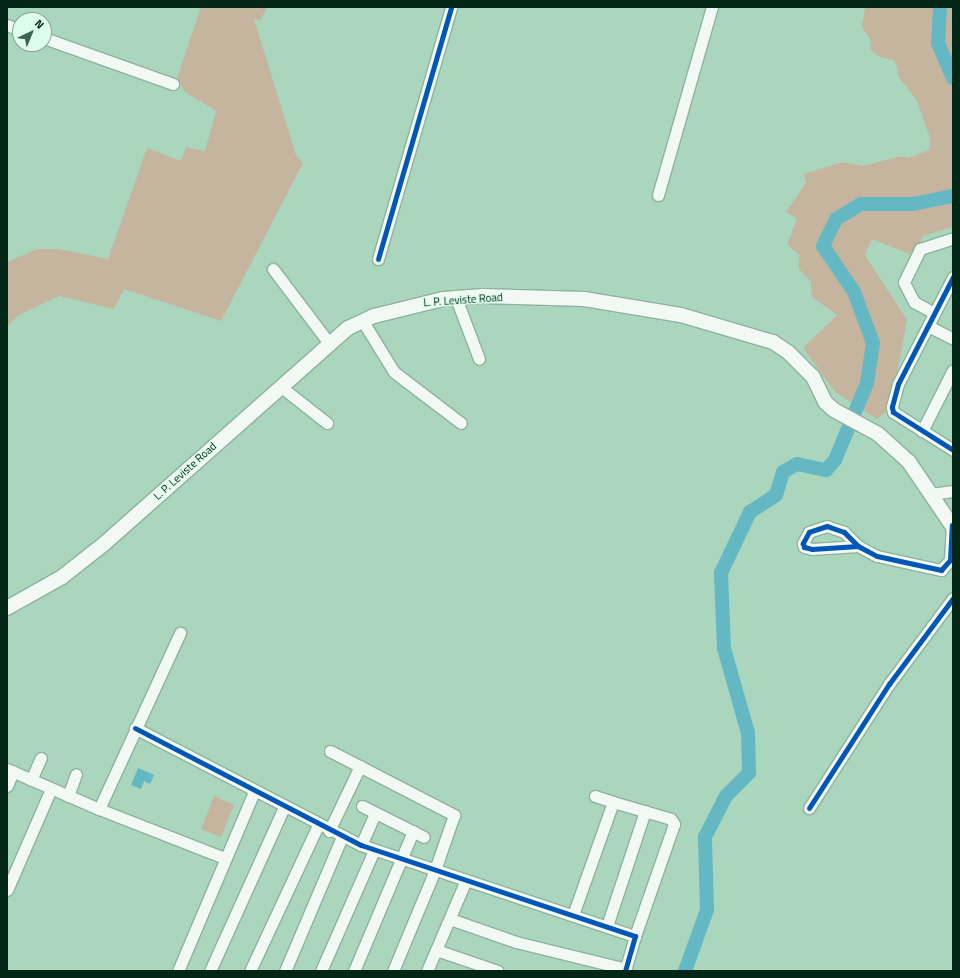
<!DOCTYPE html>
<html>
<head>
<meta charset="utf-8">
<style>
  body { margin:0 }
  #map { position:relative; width:960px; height:978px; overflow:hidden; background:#a9d6bd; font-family:"Titillium Web",sans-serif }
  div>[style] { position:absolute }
  .green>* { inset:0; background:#c6b59e }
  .water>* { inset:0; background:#64b8c3 }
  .river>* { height:14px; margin:-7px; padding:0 7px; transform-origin:7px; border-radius:7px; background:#64b8c3 }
  .roads { filter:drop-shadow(1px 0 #8eb29e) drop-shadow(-1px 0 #8eb29e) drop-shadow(0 1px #8eb29e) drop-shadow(0 -1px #8eb29e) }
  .minor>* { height:11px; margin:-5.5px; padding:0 5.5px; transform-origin:5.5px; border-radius:5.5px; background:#f2f9f5 }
  .major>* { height:14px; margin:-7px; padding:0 7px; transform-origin:7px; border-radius:7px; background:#f2f9f5 }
  .cycleway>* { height:5px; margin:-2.5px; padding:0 2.5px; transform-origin:2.5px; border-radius:2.5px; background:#0057b8 }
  span { translate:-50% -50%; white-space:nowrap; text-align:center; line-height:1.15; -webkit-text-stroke:3px #defdea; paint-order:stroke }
  .street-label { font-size:11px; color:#032716 }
  .frame { position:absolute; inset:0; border:8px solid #032716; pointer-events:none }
  .north { position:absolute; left:12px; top:12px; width:40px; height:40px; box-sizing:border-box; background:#defdea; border:1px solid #86a795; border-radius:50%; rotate:44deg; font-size:11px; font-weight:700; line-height:16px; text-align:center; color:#032716 }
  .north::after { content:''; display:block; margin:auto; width:14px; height:18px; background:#3d6450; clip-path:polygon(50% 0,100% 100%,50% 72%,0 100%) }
</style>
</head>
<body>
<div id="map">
  <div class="green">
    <i style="clip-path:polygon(201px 7px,267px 7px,261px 20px,254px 19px,296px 155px,303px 163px,221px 321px,124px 289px,114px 309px,59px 296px,17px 316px,7px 327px,7px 262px,37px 249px,59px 249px,108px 259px,147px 148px,181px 161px,186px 147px,205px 151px,216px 111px,185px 92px,177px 78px)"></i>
    <i style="clip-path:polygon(865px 7px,953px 7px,953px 227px,923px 236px,914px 256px,872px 239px,865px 255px,907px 320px,891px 407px,877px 419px,835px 392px,803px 348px,837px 315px,812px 297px,811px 282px,799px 269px,799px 255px,787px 244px,797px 219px,786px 212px,806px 183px,804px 174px,842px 162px,864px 166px,901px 156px,909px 158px,929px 150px,930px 138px,917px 101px,899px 77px,895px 61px,878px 56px,870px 49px,871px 41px,862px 27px)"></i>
    <i style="clip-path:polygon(214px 796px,234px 805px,221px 837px,201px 829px)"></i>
  </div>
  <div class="water">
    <i style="clip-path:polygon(138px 768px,154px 775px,150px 784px,144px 781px,141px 789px,131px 785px)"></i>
  </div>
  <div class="river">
    <i style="left:940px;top:7px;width:36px;rotate:93deg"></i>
    <i style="left:938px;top:43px;width:38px;rotate:67deg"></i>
    <i style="left:685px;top:971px;width:65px;rotate:-70.2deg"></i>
    <i style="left:707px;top:910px;width:73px;rotate:-91.6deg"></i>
    <i style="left:705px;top:837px;width:46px;rotate:-62.9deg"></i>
    <i style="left:726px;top:796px;width:33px;rotate:-45deg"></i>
    <i style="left:749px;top:773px;width:40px;rotate:-91.4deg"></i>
    <i style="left:748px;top:733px;width:88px;rotate:-105.8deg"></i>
    <i style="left:724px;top:648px;width:75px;rotate:-92.3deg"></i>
    <i style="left:721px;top:573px;width:68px;rotate:-64.6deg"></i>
    <i style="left:750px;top:512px;width:31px;rotate:-33deg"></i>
    <i style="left:776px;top:495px;width:24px;rotate:-73deg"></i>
    <i style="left:783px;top:472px;width:16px;rotate:-30deg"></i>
    <i style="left:797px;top:464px;width:30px;rotate:12deg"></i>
    <i style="left:826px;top:470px;width:13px;rotate:-48deg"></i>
    <i style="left:835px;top:460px;width:83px;rotate:-67.4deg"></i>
    <i style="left:867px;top:383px;width:40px;rotate:-81.5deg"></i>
    <i style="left:873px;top:343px;width:54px;rotate:-110.4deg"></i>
    <i style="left:854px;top:292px;width:55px;rotate:-124deg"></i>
    <i style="left:823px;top:246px;width:30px;rotate:-64deg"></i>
    <i style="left:836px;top:219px;width:29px;rotate:-31deg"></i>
    <i style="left:861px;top:204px;width:52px"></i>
    <i style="left:913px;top:204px;width:41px;rotate:-11.3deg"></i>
  </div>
  <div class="roads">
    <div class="minor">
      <i style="left:7px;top:25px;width:14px;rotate:21deg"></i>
      <i style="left:44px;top:38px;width:137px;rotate:19.6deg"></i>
      <i style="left:658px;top:195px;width:196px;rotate:-74deg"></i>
      <i style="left:378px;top:259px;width:262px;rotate:-73.8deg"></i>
      <i style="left:273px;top:269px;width:93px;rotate:52.9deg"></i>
      <i style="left:953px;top:277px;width:120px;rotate:117.2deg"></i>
      <i style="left:898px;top:384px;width:24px;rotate:105deg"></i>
      <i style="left:892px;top:407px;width:5px;rotate:79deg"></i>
      <i style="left:893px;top:412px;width:71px;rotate:32.3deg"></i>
      <i style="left:456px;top:298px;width:65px;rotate:69.3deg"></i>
      <i style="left:934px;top:313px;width:23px;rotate:-151deg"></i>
      <i style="left:914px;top:302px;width:22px;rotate:-117deg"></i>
      <i style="left:904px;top:282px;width:37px;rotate:-64deg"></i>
      <i style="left:920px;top:249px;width:35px;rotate:-18deg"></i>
      <i style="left:362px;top:320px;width:61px;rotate:58.4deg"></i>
      <i style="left:394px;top:372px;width:84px;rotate:37.3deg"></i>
      <i style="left:928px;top:326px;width:28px;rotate:27deg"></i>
      <i style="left:280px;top:386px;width:60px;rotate:38.2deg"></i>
      <i style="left:922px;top:431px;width:68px;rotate:-63.1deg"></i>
      <i style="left:931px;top:494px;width:22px;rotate:-8deg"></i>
      <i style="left:858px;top:546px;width:20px;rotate:-135deg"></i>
      <i style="left:844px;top:532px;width:18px;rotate:-161deg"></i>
      <i style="left:827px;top:526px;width:19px;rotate:162deg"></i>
      <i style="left:809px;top:532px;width:13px;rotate:119deg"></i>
      <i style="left:803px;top:543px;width:4px;rotate:76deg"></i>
      <i style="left:804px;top:547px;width:8px;rotate:14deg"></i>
      <i style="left:812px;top:549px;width:46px;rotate:-3.7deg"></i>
      <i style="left:858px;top:546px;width:21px;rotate:28deg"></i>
      <i style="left:877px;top:556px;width:66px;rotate:12.3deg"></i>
      <i style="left:941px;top:570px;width:13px;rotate:-48deg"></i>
      <i style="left:950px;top:560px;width:35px;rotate:-87deg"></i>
      <i style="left:135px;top:728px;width:254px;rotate:27.4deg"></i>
      <i style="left:361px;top:845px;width:289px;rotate:18.4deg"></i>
      <i style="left:635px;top:936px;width:36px;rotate:106deg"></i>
      <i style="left:330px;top:751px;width:140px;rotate:27.3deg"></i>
      <i style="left:454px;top:815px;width:58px;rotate:109.1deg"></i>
      <i style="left:435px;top:870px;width:109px;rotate:112.6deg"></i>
      <i style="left:7px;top:769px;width:100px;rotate:23.5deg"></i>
      <i style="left:99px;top:809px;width:135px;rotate:21.3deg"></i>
      <i style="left:31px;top:780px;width:24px;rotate:-66deg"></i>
      <i style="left:7px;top:786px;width:16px;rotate:-68deg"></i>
      <i style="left:68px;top:796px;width:23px;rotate:-70deg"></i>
      <i style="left:595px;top:796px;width:19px;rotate:18deg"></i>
      <i style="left:362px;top:806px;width:69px;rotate:26.6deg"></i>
      <i style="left:809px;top:808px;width:148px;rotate:-57.2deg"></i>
      <i style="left:889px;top:684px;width:107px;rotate:-53.3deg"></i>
      <i style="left:99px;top:809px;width:194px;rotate:-65.3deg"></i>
      <i style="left:329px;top:831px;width:72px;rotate:-64.5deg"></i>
      <i style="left:361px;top:845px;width:34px;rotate:-66deg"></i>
      <i style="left:7px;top:890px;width:110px;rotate:-66.5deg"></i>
      <i style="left:573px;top:915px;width:120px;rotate:-70.5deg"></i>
      <i style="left:613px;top:802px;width:60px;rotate:16.3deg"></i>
      <i style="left:671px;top:819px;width:6px;rotate:59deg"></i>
      <i style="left:674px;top:824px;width:119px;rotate:109.2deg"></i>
      <i style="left:450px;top:919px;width:70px;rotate:19.2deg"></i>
      <i style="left:516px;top:942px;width:113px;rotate:13.8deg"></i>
      <i style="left:607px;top:926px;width:121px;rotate:-71.7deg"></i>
      <i style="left:436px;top:950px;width:65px;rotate:18.7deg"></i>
      <i style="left:178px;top:971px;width:194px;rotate:-67deg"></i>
      <i style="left:210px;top:971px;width:180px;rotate:-65.7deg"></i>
      <i style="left:250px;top:971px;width:161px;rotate:-65deg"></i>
      <i style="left:285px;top:971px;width:146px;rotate:-67deg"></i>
      <i style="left:321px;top:971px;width:132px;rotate:-66.3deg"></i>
      <i style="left:354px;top:971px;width:152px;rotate:-67.1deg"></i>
      <i style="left:427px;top:971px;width:99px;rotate:-66.8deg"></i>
    </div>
    <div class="major">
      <i style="left:7px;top:608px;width:63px;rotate:-29.4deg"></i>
      <i style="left:62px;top:577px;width:55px;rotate:-38.3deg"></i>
      <i style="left:105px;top:543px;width:324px;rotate:-41.5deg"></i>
      <i style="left:348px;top:328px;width:29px;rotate:-25deg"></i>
      <i style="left:374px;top:316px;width:71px;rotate:-13.8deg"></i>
      <i style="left:443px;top:299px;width:40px;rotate:-4.3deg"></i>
      <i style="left:483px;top:296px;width:101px;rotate:1.7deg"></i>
      <i style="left:584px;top:299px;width:98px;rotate:9.4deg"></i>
      <i style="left:681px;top:315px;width:96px;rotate:16.4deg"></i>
      <i style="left:773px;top:342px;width:18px;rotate:34deg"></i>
      <i style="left:788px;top:352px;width:35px;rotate:45deg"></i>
      <i style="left:813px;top:377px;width:28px;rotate:64deg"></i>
      <i style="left:825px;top:402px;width:12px;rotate:42deg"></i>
      <i style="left:834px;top:410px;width:50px;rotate:28.6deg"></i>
      <i style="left:878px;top:434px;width:42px;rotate:42.1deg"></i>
      <i style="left:909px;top:462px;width:78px;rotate:55.9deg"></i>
    </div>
  </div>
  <div class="cycleway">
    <i style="left:378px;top:259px;width:262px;rotate:-73.8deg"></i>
    <i style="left:953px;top:277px;width:120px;rotate:117.2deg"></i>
    <i style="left:898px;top:384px;width:24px;rotate:105deg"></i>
    <i style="left:892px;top:407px;width:5px;rotate:79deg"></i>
    <i style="left:893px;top:412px;width:71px;rotate:32.3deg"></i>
    <i style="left:858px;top:546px;width:20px;rotate:-135deg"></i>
    <i style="left:844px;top:532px;width:18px;rotate:-161deg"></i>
    <i style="left:827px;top:526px;width:19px;rotate:162deg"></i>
    <i style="left:809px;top:532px;width:13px;rotate:119deg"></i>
    <i style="left:803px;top:543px;width:4px;rotate:76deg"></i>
    <i style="left:804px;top:547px;width:8px;rotate:14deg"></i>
    <i style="left:812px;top:549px;width:46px;rotate:-3.7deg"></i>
    <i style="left:858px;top:546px;width:21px;rotate:28deg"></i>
    <i style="left:877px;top:556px;width:66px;rotate:12.3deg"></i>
    <i style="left:941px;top:570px;width:13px;rotate:-48deg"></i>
    <i style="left:950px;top:560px;width:35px;rotate:-87deg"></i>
    <i style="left:135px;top:728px;width:254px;rotate:27.4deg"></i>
    <i style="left:361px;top:845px;width:289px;rotate:18.4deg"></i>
    <i style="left:635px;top:936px;width:36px;rotate:106deg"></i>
    <i style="left:809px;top:808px;width:148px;rotate:-57.2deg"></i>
    <i style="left:889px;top:684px;width:107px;rotate:-53.3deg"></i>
  </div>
  <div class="street-label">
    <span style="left:463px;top:300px;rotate:-4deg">L. P. Leviste Road</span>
    <span style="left:185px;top:471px;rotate:-42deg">L. P. Leviste Road</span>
  </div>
  <div class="frame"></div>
  <div class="north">N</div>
</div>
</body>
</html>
